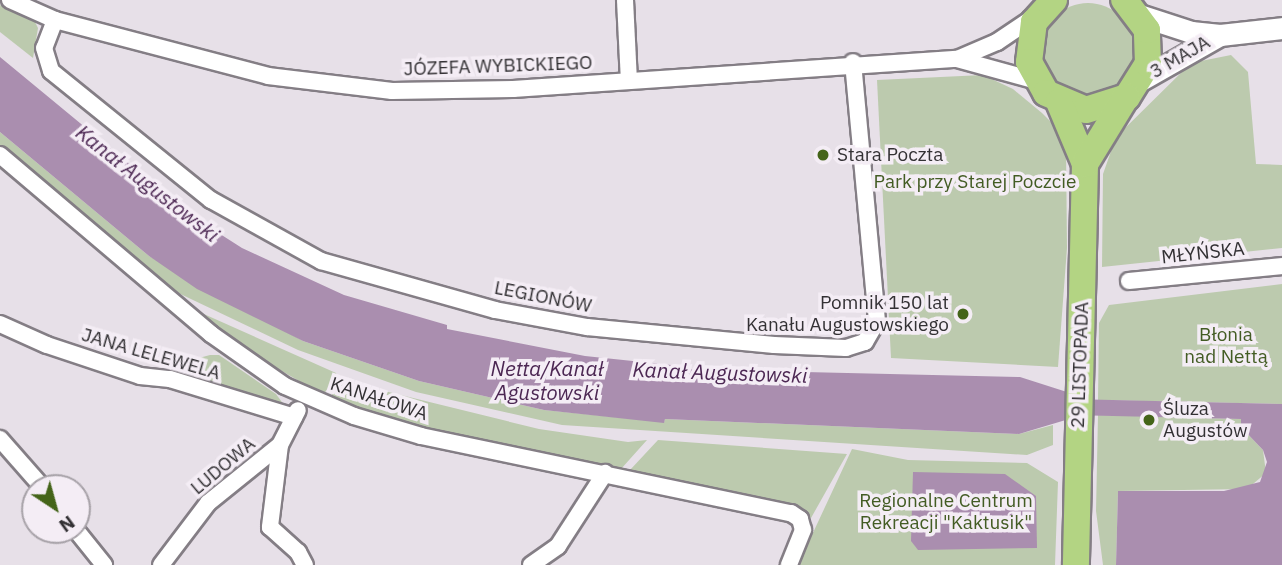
<!DOCTYPE html>
<html>
<head>
<meta charset="utf-8">
<style>
  body { margin:0 }
  #map { position:relative; width:1282px; height:565px; overflow:hidden; background:#e7e0e8; font-family:"IBM Plex Sans",sans-serif }
  div>[style] { position:absolute }
  .green>* { inset:0; background:#bccaae }
  .round { border-radius:50% }
  .water>* { inset:0; background:#aa8eaf }
  .roads { filter:drop-shadow(2px 0 #847e85) drop-shadow(-2px 0 #847e85) drop-shadow(0 2px #847e85) drop-shadow(0 -2px #847e85) }
  .minor>* { height:16px; margin:-8px; padding:0 8px; transform-origin:8px; border-radius:8px; background:#fff }
  .tertiary>* { height:21px; margin:-10.5px; padding:0 10.5px; transform-origin:10.5px; border-radius:10.5px; background:#fff }
  .primary>* { height:26px; margin:-13px; padding:0 13px; transform-origin:13px; border-radius:13px; background:#b3d483 }
  .dots>* { width:19px; height:19px; translate:-50% -50%; box-sizing:border-box; border:4px solid #f4edf5; border-radius:50% }
  span { translate:-50% -50%; white-space:nowrap; text-align:center; line-height:1.15; -webkit-text-stroke:7px #f4edf5; paint-order:stroke }
  .street-label { font-size:19px; color:#333134 }
  .poi-label { font-size:19px; color:#333134 }
  .left { translate:0 -50%; text-align:left }
  .right { translate:-100% -50%; text-align:right }
  .park-label { font-size:19px; color:#435c24 }
  .water-label { font-size:21px; color:#4c2753; font-style:italic }
  .north { position:absolute; left:21px; top:474px; width:70px; height:70px; box-sizing:border-box; background:#f4edf5; border:2px solid #a7a2a8; border-radius:50%; rotate:144deg; font-size:19px; font-weight:700; line-height:28px; text-align:center; color:#333134 }
  .north::after { content:''; display:block; margin:auto; width:24px; height:32px; background:#446419; clip-path:polygon(50% 0,100% 100%,50% 72%,0 100%) }
</style>
</head>
<body>
<div id="map">
  <div class="green">
    <i class="round" style="left:1042px;top:3px;width:92px;height:92px"></i>
    <i style="clip-path:polygon(0 5px,35px 22px,38px 28px,33px 58px,0 32px)"></i>
    <i style="clip-path:polygon(1231px 55px,1248px 72px,1256px 164px,1282px 165px,1282px 248px,1102px 267px,1103px 174px,1116px 137px,1191px 63px)"></i>
    <i style="clip-path:polygon(983px 75px,1013px 89px,1042px 113px,1059px 130px,1066px 147px,1067px 248px,1058px 367px,891px 358px,877px 80px)"></i>
    <i style="clip-path:polygon(0 132px,149px 256px,303px 341px,419px 381px,544px 410px,664px 422px,665px 419px,1019px 434px,1053px 425px,1053px 445px,1027px 455px,562px 425px,416px 392px,298px 350px,172px 290px,0 145px)"></i>
    <i style="clip-path:polygon(1282px 284px,1282px 404px,1098px 400px,1099px 323px,1109px 305px)"></i>
    <i style="clip-path:polygon(197px 311px,336px 373px,337px 376px,323px 395px,244px 349px)"></i>
    <i style="clip-path:polygon(210px 355px,219px 355px,276px 394px,287px 409px,190px 378px,190px 368px,199px 358px)"></i>
    <i style="clip-path:polygon(346px 378px,356px 384px,539px 429px,628px 442px,647px 440px,621px 469px,424px 428px,357px 409px,330px 397px)"></i>
    <i style="clip-path:polygon(1098px 415px,1241px 419px,1241px 427px,1263px 450px,1266px 473px,1247px 489px,1118px 491px,1116px 565px,1103px 565px,1096px 511px)"></i>
    <i style="clip-path:polygon(658px 440px,847px 454px,811px 518px,795px 504px,630px 470px)"></i>
    <i style="clip-path:polygon(852px 449px,908px 460px,1027px 463px,1058px 482px,1055px 565px,798px 565px)"></i>
  </div>
  <div class="water">
    <i style="clip-path:polygon(0 57px,195px 218px,242px 248px,344px 295px,447px 325px,447px 329px,585px 356px,671px 365px,671px 369px,1020px 377px,1070px 393px,1070px 399px,1282px 404px,1282px 565px,1116px 565px,1118px 491px,1224px 491px,1260px 482px,1267px 462px,1263px 450px,1241px 427px,1241px 419px,1070px 415px,1069px 419px,1019px 434px,665px 419px,664px 423px,544px 410px,419px 381px,303px 341px,197px 289px,149px 256px,0 132px)"></i>
    <i style="clip-path:polygon(913px 472px,1005px 474px,1036px 496px,1037px 548px,918px 550px,911px 541px)"></i>
  </div>
  <div class="roads">
    <div class="minor">
      <i style="left:10px;top:0;width:49px;rotate:24deg"></i>
      <i style="left:55px;top:20px;width:220px;rotate:14.7deg"></i>
      <i style="left:268px;top:76px;width:125px;rotate:6.9deg"></i>
      <i style="left:392px;top:91px;width:121px;rotate:-0.9deg"></i>
      <i style="left:513px;top:89px;width:445px;rotate:-3.9deg"></i>
      <i style="left:957px;top:59px;width:83px;rotate:15.4deg"></i>
      <i style="left:625px;top:0;width:81px;rotate:87.2deg"></i>
      <i style="left:55px;top:20px;width:30px;rotate:111deg"></i>
      <i style="left:44px;top:48px;width:24px;rotate:73deg"></i>
      <i style="left:51px;top:71px;width:206px;rotate:38.9deg"></i>
      <i style="left:211px;top:200px;width:126px;rotate:29deg"></i>
      <i style="left:321px;top:261px;width:181px;rotate:15.7deg"></i>
      <i style="left:495px;top:310px;width:94px;rotate:10.5deg"></i>
      <i style="left:587px;top:327px;width:188px;rotate:5.5deg"></i>
      <i style="left:774px;top:345px;width:72px;rotate:2.4deg"></i>
      <i style="left:846px;top:348px;width:20px;rotate:-18deg"></i>
      <i style="left:865px;top:342px;width:24px;rotate:-60deg"></i>
      <i style="left:877px;top:321px;width:260px;rotate:-95.3deg"></i>
      <i style="left:957px;top:59px;width:43px;rotate:-23deg"></i>
      <i style="left:997px;top:42px;width:48px;rotate:-34deg"></i>
      <i style="left:0;top:155px;width:277px;rotate:40.3deg"></i>
      <i style="left:211px;top:334px;width:90px;rotate:35.1deg"></i>
      <i style="left:285px;top:386px;width:75px;rotate:23.5deg"></i>
      <i style="left:354px;top:416px;width:70px;rotate:16.6deg"></i>
      <i style="left:421px;top:436px;width:378px;rotate:11.8deg"></i>
      <i style="left:791px;top:513px;width:11px;rotate:34deg"></i>
      <i style="left:800px;top:519px;width:11px;rotate:75deg"></i>
      <i style="left:803px;top:530px;width:38px;rotate:112deg"></i>
      <i style="left:1129px;top:281px;width:154px;rotate:-5.6deg"></i>
      <i style="left:0;top:324px;width:51px;rotate:24.1deg"></i>
      <i style="left:47px;top:345px;width:98px;rotate:18.4deg"></i>
      <i style="left:140px;top:376px;width:30px;rotate:6deg"></i>
      <i style="left:170px;top:379px;width:130px;rotate:17deg"></i>
      <i style="left:0;top:439px;width:65px;rotate:48.7deg"></i>
      <i style="left:280px;top:445px;width:83px;rotate:97deg"></i>
      <i style="left:270px;top:527px;width:38px;rotate:42deg"></i>
      <i style="left:298px;top:552px;width:15px;rotate:62deg"></i>
      <i style="left:76px;top:530px;width:45px;rotate:51.3deg"></i>
      <i style="left:161px;top:565px;width:78px;rotate:-52.8deg"></i>
      <i style="left:208px;top:503px;width:92px;rotate:-38.9deg"></i>
      <i style="left:280px;top:445px;width:39px;rotate:-63deg"></i>
      <i style="left:531px;top:565px;width:33px;rotate:-35deg"></i>
      <i style="left:558px;top:546px;width:87px;rotate:-57.2deg"></i>
    </div>
    <div class="tertiary">
      <i style="left:1139px;top:15px;width:55px;rotate:18.1deg"></i>
      <i style="left:1191px;top:32px;width:29px;rotate:6deg"></i>
      <i style="left:1220px;top:35px;width:62px;rotate:-6.4deg"></i>
      <i style="left:1141px;top:80px;width:89px;rotate:-29.7deg"></i>
    </div>
    <div class="primary">
      <i style="left:1054px;top:0;width:30px;rotate:132deg"></i>
      <i style="left:1034px;top:22px;width:40px;rotate:97.1deg"></i>
      <i style="left:1029px;top:62px;width:35px;rotate:61deg"></i>
      <i style="left:1046px;top:93px;width:43px;rotate:23deg"></i>
      <i style="left:1086px;top:110px;width:43px;rotate:-17.6deg"></i>
      <i style="left:1127px;top:97px;width:39px;rotate:-58deg"></i>
      <i style="left:1148px;top:64px;width:34px;rotate:-92deg"></i>
      <i style="left:1147px;top:30px;width:38px;rotate:-127deg"></i>
      <i style="left:1059px;top:102px;width:67px;rotate:67.2deg"></i>
      <i style="left:1085px;top:164px;width:401px;rotate:91.3deg"></i>
      <i style="left:1085px;top:164px;width:79px;rotate:-58.5deg"></i>
    </div>
  </div>
  <div class="dots">
    <i style="left:823px;top:155px;background:#446419"></i>
    <i style="left:963px;top:314px;background:#446419"></i>
    <i style="left:1149px;top:420px;background:#446419"></i>
  </div>
  <div class="street-label">
    <span style="left:1180px;top:57px;rotate:-30deg">3 MAJA</span>
    <span style="left:498px;top:66px;rotate:-2deg">JÓZEFA WYBICKIEGO</span>
    <span style="left:1203px;top:253px;rotate:-6deg">MŁYŃSKA</span>
    <span style="left:543px;top:297px;rotate:11deg">LEGIONÓW</span>
    <span style="left:151px;top:354px;rotate:16deg">JANA LELEWELA</span>
    <span style="left:1080px;top:365px;rotate:-88deg">29 LISTOPADA</span>
    <span style="left:379px;top:399px;rotate:18deg">KANAŁOWA</span>
    <span style="left:223px;top:466px;rotate:-40deg">LUDOWA</span>
  </div>
  <div class="poi-label">
    <span class="left" style="left:837px;top:155px">Stara Poczta</span>
    <span class="right" style="left:949px;top:314px">Pomnik 150 lat<br>Kanału Augustowskiego</span>
    <span class="left" style="left:1163px;top:420px">Śluza<br>Augustów</span>
  </div>
  <div class="park-label">
    <span style="left:975px;top:182px">Park przy Starej Poczcie</span>
    <span style="left:1226px;top:346px">Błonia<br>nad Nettą</span>
    <span style="left:946px;top:512px">Regionalne Centrum<br>Rekreacji "Kaktusik"</span>
  </div>
  <div class="water-label">
    <span style="left:148px;top:183px;rotate:38deg">Kanał Augustowski</span>
    <span style="left:547px;top:380px">Netta/Kanał<br>Agustowski</span>
    <span style="left:720px;top:372px;rotate:2deg">Kanał Augustowski</span>
  </div>
  <div class="north">N</div>
</div>
</body>
</html>
